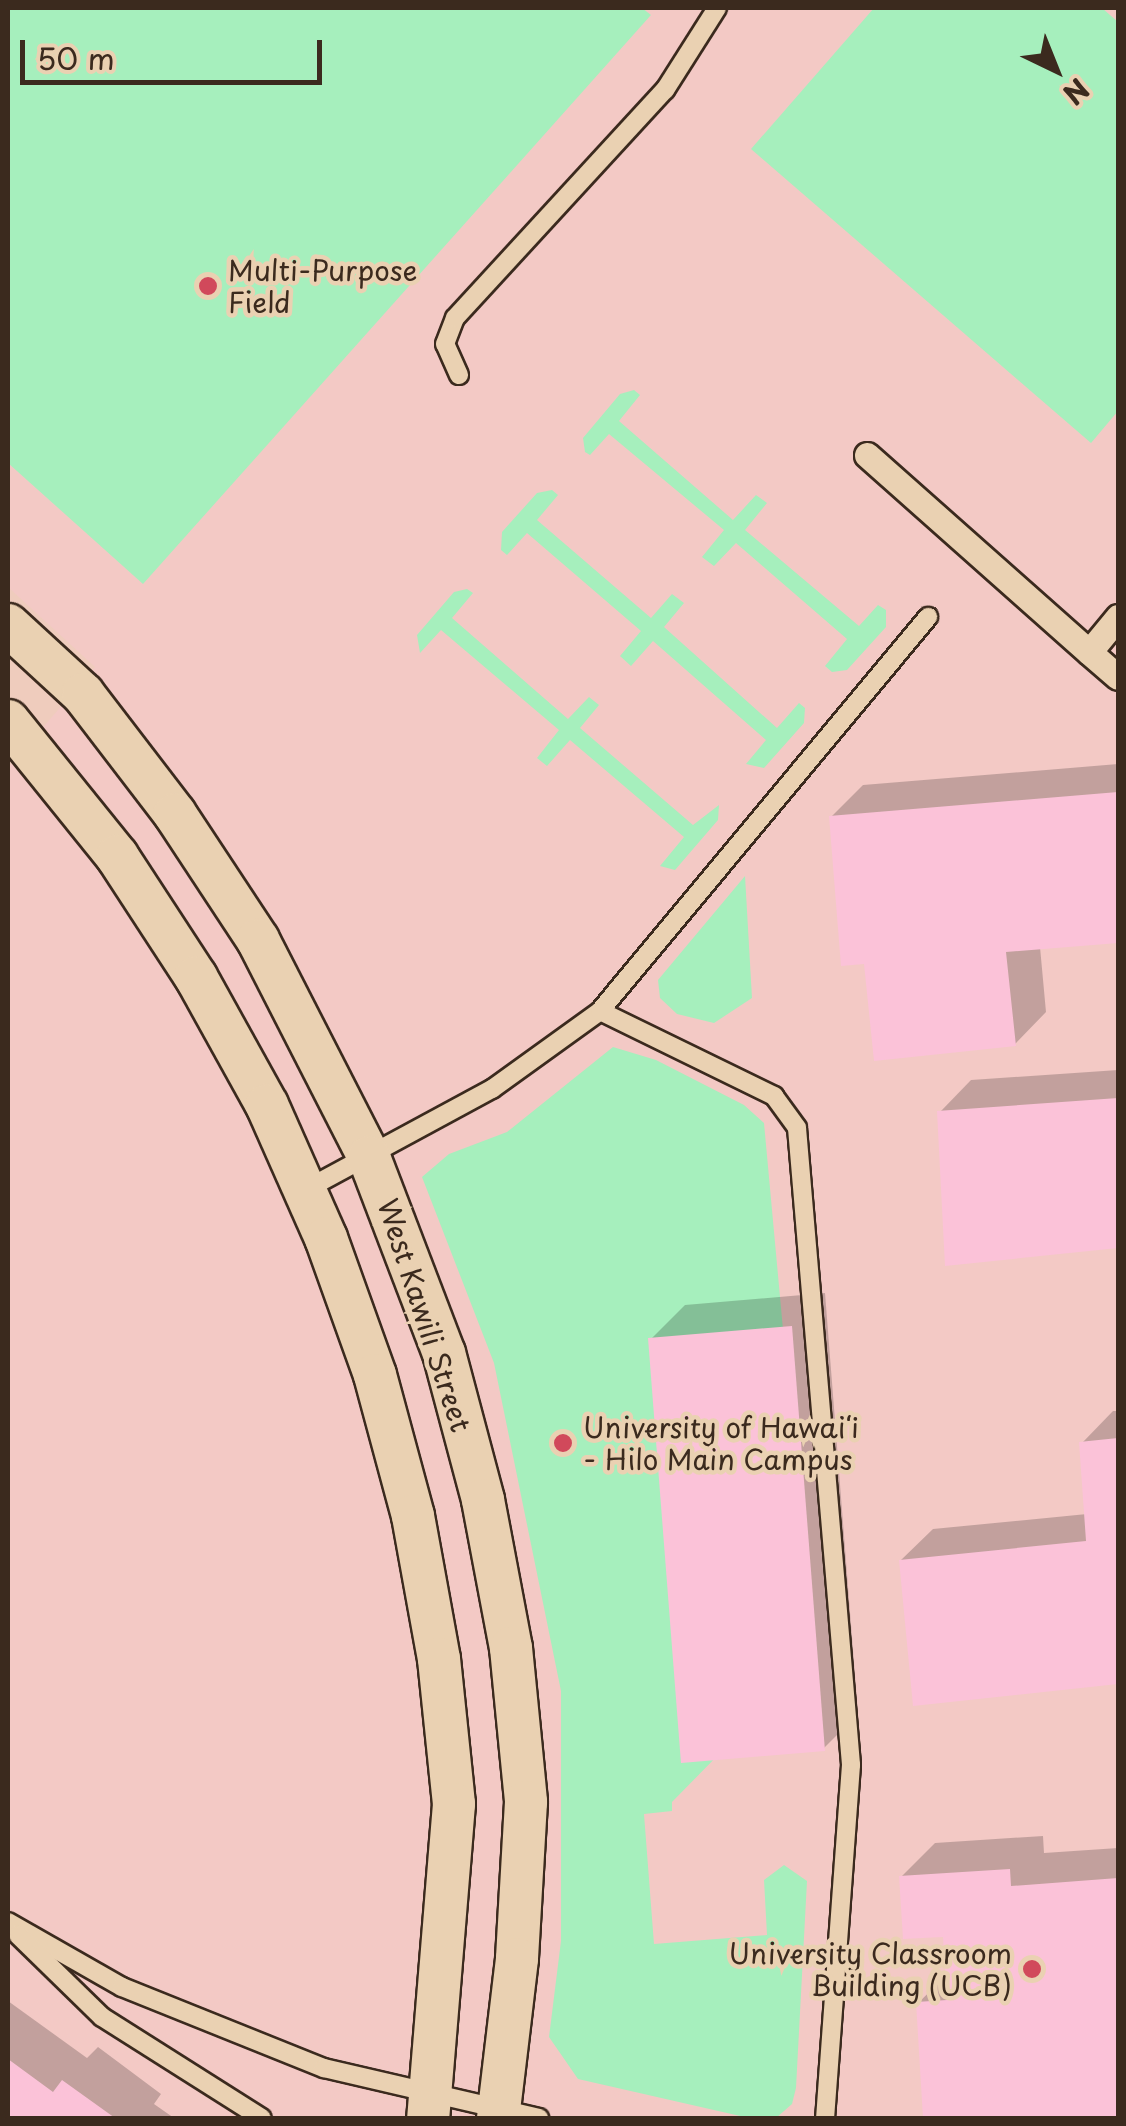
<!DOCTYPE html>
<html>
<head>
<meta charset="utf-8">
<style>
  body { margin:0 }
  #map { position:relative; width:1126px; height:2126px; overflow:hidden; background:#efccbd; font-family:"Playpen Sans",sans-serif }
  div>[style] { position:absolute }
  .built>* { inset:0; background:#f3c9c5 }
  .green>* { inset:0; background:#a6efbd }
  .shadow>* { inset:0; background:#0003 }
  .building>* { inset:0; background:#fbc2d8 }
  .roads { filter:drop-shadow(2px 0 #3b2a1e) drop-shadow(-2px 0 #3b2a1e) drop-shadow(0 2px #3b2a1e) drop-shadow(0 -2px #3b2a1e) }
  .service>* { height:18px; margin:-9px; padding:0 9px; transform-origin:9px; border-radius:9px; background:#ead1b2 }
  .pedestrian>* { height:25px; margin:-12.5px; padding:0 12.5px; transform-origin:12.5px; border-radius:12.5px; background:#ead1b2 }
  .tertiary>* { height:42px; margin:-21px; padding:0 21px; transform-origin:21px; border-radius:21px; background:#ead1b2 }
  .dots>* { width:28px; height:28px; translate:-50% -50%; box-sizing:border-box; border:5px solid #ead1b2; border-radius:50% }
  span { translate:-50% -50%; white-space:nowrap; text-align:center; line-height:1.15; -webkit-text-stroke:9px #ead1b2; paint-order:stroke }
  .poi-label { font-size:28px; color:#3b2a1e }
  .left { translate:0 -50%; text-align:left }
  .right { translate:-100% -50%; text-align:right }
  .street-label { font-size:28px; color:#3b2a1e }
  .frame { position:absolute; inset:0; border:10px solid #3b2a1e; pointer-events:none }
  .north { position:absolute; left:1006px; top:20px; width:100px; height:100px; -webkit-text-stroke:8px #ead1b2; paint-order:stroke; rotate:137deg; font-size:28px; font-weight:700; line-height:40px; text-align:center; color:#3b2a1e }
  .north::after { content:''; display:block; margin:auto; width:35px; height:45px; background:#3b2a1e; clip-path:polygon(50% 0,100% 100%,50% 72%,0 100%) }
  .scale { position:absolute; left:20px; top:40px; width:302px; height:45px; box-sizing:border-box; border:5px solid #3b2a1e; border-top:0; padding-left:12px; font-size:30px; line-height:35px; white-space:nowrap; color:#3b2a1e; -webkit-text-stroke:8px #ead1b2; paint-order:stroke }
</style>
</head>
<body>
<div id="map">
  <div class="built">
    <i style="clip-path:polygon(8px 8px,1118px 8px,1118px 2118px,8px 2118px,8px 768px,95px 667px,8px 587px)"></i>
  </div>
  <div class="green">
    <i style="clip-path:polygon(8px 8px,642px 8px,651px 15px,143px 584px,8px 463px)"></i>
    <i style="clip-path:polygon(874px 8px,1102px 8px,1118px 22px,1118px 411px,1091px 443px,751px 149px)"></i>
    <i style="clip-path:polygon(634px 390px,640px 395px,619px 421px,733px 520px,756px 495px,767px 503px,745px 530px,859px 626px,878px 605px,886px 610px,886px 627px,847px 670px,832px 672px,825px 666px,847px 639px,736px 543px,714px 566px,702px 557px,724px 530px,609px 434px,590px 455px,585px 452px,583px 438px,620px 394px)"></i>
    <i style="clip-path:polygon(552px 490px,558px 495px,537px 520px,651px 618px,672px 594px,684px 603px,664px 627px,777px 728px,799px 703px,805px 708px,804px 723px,764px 768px,746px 764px,766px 740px,653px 641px,631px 666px,620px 656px,641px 631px,527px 533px,507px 555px,501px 550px,502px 532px,537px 493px)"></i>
    <i style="clip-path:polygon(467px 589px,473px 593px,452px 618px,568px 719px,589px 697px,599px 705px,580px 728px,693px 825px,719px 805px,718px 820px,675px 870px,660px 866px,684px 837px,570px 740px,547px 766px,537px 758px,559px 730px,441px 630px,420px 653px,417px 635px,454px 592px)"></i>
    <i style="clip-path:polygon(745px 876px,752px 998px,714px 1023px,677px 1014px,660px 998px,658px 980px)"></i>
    <i style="clip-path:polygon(613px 1047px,656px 1060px,744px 1105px,764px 1123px,786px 1362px,781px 1691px,672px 1802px,672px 1811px,644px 1814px,654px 1944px,767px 1935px,764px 1880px,784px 1865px,807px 1881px,796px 2088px,792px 2104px,776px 2118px,749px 2118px,578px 2079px,549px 2037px,561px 1941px,561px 1691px,494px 1363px,422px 1177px,449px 1154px,507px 1132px)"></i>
  </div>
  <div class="shadow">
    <i style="clip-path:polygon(1118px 764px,1118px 940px,1040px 947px,1046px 1012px,1015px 1044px,866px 961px,831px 817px,863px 785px)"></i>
    <i style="clip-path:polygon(1118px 1070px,1118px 1246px,948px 1263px,940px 1112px,971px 1080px)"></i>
    <i style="clip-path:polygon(825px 1293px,858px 1714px,824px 1748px,651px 1339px,685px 1305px)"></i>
    <i style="clip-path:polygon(1113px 1411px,1118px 1411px,1118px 1682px,915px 1703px,901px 1560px,933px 1529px,1087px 1514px,1082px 1443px)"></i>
    <i style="clip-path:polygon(1043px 1836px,1044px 1853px,1118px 1848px,1118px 2118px,926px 2118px,918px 2003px,948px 1974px,945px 1934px,901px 1877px,935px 1843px)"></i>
    <i style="clip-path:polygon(8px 2001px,87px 2058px,98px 2047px,161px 2094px,154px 2104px,174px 2118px,8px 2118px)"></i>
  </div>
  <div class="building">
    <i style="clip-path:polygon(1118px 792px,1118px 943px,1006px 952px,1016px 1046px,874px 1061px,864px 964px,841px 966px,829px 816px)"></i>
    <i style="clip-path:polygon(1118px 1098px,1118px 1248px,945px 1266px,937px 1111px)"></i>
    <i style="clip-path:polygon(792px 1326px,825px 1751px,681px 1763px,648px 1338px)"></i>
    <i style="clip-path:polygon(1118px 1438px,1118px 1684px,913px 1706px,899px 1560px,1086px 1541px,1079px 1442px)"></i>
    <i style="clip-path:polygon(1010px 1869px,1011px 1886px,1118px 1878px,1118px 2118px,923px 2118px,916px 2002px,947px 2000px,943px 1937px,903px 1939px,899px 1876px)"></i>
    <i style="clip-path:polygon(8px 2059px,53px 2092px,62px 2080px,115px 2118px,8px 2118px)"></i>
  </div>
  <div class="roads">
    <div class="service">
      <i style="left:459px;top:375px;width:34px;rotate:-114deg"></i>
      <i style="left:445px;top:344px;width:28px;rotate:-69deg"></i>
      <i style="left:455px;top:318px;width:310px;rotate:-47.4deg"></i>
      <i style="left:665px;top:90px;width:97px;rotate:-57.6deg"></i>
      <i style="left:600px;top:1011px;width:513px;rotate:-50.22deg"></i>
      <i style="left:305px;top:1190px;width:213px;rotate:-28.4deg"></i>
      <i style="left:492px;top:1089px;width:133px;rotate:-35.8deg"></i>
      <i style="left:600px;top:1011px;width:194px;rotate:26deg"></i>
      <i style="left:774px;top:1096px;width:39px;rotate:54deg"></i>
      <i style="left:797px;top:1128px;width:639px;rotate:85.15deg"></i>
      <i style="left:851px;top:1765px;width:354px;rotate:94.2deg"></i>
      <i style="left:8px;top:1922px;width:131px;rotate:29.7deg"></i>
      <i style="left:122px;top:1987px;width:218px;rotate:21.9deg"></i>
      <i style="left:324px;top:2068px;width:221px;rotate:13.1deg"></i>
      <i style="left:18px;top:1935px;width:117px;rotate:44.3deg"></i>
      <i style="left:102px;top:2017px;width:189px;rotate:32.3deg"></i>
    </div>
    <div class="pedestrian">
      <i style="left:867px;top:455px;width:297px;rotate:41.6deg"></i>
      <i style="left:1118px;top:617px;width:45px;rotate:129.6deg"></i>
      <i style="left:1089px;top:652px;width:38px;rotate:41deg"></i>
    </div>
    <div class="tertiary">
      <i style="left:8px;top:625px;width:102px;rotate:42.6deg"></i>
      <i style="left:83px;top:694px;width:151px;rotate:52.5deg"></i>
      <i style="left:175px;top:814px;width:151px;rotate:56.6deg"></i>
      <i style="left:258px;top:940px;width:244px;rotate:62.9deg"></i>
      <i style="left:369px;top:1157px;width:210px;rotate:69.1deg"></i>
      <i style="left:444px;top:1353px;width:152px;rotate:75.1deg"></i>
      <i style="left:483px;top:1500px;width:151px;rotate:79.3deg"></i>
      <i style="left:511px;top:1648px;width:155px;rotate:84.4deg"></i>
      <i style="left:526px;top:1802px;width:157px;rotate:93.3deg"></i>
      <i style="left:517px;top:1959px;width:160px;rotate:96.8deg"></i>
      <i style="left:8px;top:721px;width:174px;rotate:51.1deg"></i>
      <i style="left:117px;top:856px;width:145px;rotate:56.9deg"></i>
      <i style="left:196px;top:977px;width:146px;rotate:61deg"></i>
      <i style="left:267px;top:1105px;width:145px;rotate:66.1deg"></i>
      <i style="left:326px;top:1238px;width:145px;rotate:70.3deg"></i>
      <i style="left:375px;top:1375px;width:146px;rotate:74.9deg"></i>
      <i style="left:413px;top:1516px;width:145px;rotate:79.7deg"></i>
      <i style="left:439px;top:1659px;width:146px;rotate:84.1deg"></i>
      <i style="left:454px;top:1804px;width:315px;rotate:94.7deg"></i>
    </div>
  </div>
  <div class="dots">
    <i style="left:208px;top:286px;background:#d1495b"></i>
    <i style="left:563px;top:1443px;background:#d1495b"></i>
    <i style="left:1032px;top:1969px;background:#d1495b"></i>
  </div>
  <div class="poi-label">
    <span class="left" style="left:228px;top:286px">Multi-Purpose<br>Field</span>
    <span class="left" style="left:583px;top:1443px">University of Hawaiʻi<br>- Hilo Main Campus</span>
    <span class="right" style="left:1012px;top:1969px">University Classroom<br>Building (UCB)</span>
  </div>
  <div class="street-label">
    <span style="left:425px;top:1315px;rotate:72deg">West Kawili Street</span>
  </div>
  <div class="frame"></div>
  <div class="north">N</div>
  <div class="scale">50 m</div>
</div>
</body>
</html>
